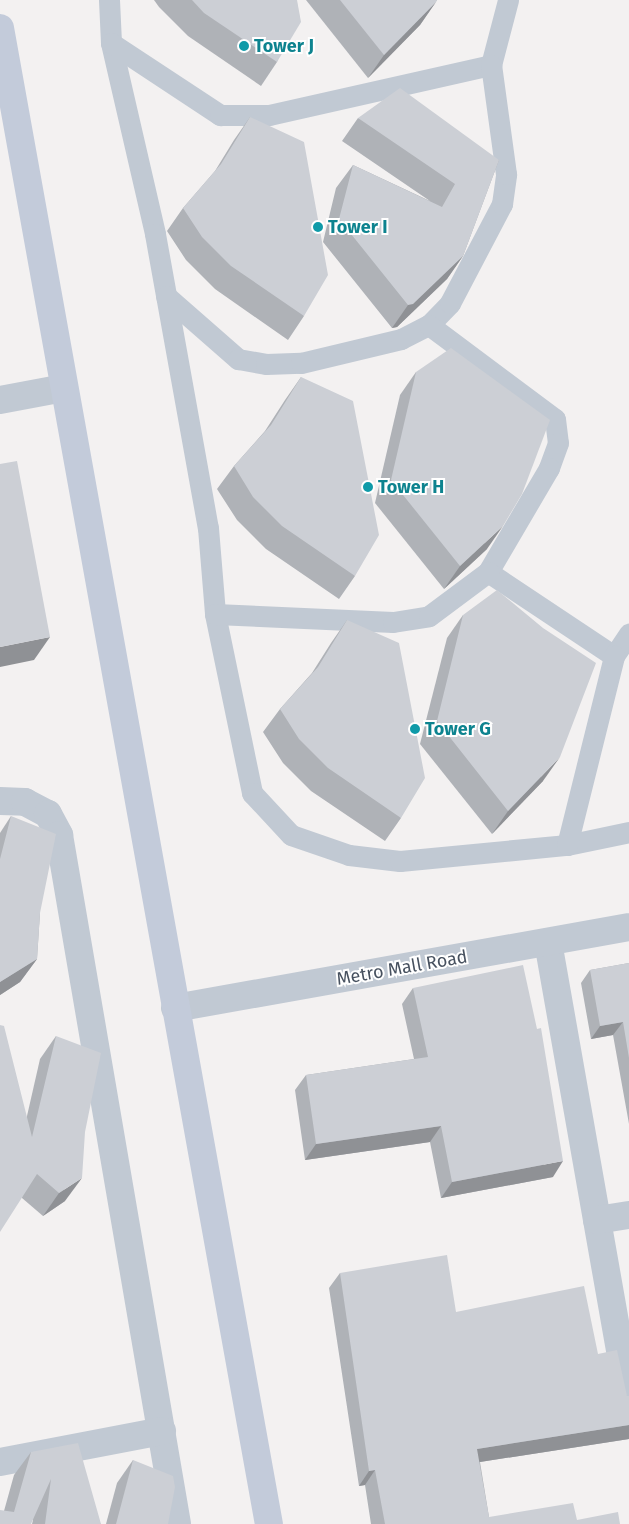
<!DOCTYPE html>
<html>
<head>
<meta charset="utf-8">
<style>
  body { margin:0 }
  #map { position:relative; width:629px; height:1524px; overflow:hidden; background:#f3f1f1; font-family:"Fira Sans",sans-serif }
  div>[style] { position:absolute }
  .lane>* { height:21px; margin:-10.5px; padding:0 10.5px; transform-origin:10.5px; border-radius:10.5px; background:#c1c9d3 }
  .street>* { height:28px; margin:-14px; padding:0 14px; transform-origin:14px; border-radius:14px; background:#c1c9d3 }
  .secondary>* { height:28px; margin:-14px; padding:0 14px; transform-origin:14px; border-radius:14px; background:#c3cbda }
  .wall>* { inset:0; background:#afb2b7 }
  .shaded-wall>* { inset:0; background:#8f9195 }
  .building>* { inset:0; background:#cccfd5 }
  .dots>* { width:14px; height:14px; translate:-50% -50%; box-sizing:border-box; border:2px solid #fff; border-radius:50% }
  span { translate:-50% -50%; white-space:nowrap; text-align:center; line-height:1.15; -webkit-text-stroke:4px #fff; paint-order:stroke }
  .culture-label { font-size:18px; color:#0d838f; font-weight:700 }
  .left { translate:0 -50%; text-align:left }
  .street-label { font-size:18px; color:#47515f }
</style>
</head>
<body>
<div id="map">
  <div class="lane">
    <i style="left:109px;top:0;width:43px;rotate:87.3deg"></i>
    <i style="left:111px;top:43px;width:196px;rotate:77deg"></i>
    <i style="left:155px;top:234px;width:299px;rotate:79.8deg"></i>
    <i style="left:208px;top:528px;width:86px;rotate:85.3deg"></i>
    <i style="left:215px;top:614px;width:183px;rotate:78.3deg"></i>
    <i style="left:252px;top:793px;width:57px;rotate:47.1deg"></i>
    <i style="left:291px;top:835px;width:61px;rotate:19deg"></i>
    <i style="left:349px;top:855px;width:51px;rotate:6.7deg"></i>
    <i style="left:400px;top:861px;width:168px;rotate:-5.5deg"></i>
    <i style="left:567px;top:845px;width:63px;rotate:-11.8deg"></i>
    <i style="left:111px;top:43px;width:131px;rotate:33.4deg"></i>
    <i style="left:220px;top:115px;width:49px"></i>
    <i style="left:269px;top:115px;width:228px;rotate:-12.7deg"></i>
    <i style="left:491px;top:65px;width:67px;rotate:-75.3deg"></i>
    <i style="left:166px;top:296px;width:96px;rotate:41.2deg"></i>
    <i style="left:238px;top:359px;width:28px;rotate:10deg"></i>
    <i style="left:266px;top:364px;width:35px;rotate:-2deg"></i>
    <i style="left:301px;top:363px;width:103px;rotate:-13.5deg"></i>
    <i style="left:401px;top:339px;width:31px;rotate:-27deg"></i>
    <i style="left:429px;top:325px;width:30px;rotate:-46deg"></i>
    <i style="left:450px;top:303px;width:112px;rotate:-62.3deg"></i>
    <i style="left:502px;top:204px;width:30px;rotate:-82deg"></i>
    <i style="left:506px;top:174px;width:110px;rotate:-97.8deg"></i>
    <i style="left:429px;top:325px;width:157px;rotate:36.7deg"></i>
    <i style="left:555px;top:419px;width:24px;rotate:83deg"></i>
    <i style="left:558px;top:443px;width:27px;rotate:110deg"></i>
    <i style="left:549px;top:468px;width:121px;rotate:120.4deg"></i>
    <i style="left:488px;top:572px;width:151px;rotate:33.7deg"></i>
    <i style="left:614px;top:656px;width:27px;rotate:-56deg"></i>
    <i style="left:215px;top:614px;width:178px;rotate:2.6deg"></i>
    <i style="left:393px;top:622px;width:36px;rotate:-9deg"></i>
    <i style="left:429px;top:616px;width:74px;rotate:-36.7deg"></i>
    <i style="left:567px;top:845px;width:195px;rotate:-76deg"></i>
  </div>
  <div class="street">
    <i style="left:0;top:400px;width:65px;rotate:-10.6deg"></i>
    <i style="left:0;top:801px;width:25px;rotate:2deg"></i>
    <i style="left:25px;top:802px;width:26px;rotate:28deg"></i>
    <i style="left:48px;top:814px;width:24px;rotate:62deg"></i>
    <i style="left:59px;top:835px;width:699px;rotate:80.28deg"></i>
    <i style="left:548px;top:942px;width:466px;rotate:80deg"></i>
    <i style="left:175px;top:1008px;width:461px;rotate:-10.1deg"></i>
    <i style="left:597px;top:1220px;width:32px;rotate:-9deg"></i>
    <i style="left:0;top:1462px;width:165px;rotate:-10.8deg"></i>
  </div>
  <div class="secondary">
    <i style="left:0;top:28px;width:1520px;rotate:79.81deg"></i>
  </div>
  <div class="wall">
    <i style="clip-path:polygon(154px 0,297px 0,277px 62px,261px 86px,188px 36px,159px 7px)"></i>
    <i style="clip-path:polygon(306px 0,437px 0,420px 25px,368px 78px)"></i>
    <i style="clip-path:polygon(250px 117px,304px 316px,288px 340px,215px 289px,186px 260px,167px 231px,183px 208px,215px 171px,234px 140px)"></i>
    <i style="clip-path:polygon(358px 118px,499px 160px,463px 256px,447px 279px,397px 327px,392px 328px,323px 242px,336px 188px,353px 165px,430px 201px,342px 141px)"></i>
    <i style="clip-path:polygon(416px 372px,487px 549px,444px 589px,375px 503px,400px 395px)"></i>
    <i style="clip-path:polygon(301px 377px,355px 576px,339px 599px,266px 549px,237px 520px,217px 489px,234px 466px,265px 431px,285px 400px)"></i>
    <i style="clip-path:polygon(463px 615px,543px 781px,492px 834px,420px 744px,447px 638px)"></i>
    <i style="clip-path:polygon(347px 620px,401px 818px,385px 841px,311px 791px,283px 763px,263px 732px,280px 709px,312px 673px,331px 643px)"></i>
    <i style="clip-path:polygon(11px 816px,40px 913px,37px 959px,20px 982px,0 995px,0 833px)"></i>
    <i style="clip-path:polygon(629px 963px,629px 1124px,613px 1035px,591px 1039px,581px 983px,590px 970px)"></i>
    <i style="clip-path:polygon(413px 988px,553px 1177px,441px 1198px,430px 1142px,305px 1160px,295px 1090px,306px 1075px,414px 1059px,402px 1004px)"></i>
    <i style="clip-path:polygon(56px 1036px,65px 1201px,43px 1216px,22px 1198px,27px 1116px,40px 1059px)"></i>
    <i style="clip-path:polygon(340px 1273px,456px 1312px,598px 1354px,627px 1396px,629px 1396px,629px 1439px,480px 1462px,489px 1517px,577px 1520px,620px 1524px,371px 1524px,365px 1485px,359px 1486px,329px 1288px)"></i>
    <i style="clip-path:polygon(31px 1452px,101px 1524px,32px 1524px,33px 1520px,4px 1511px,14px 1475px)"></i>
    <i style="clip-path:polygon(133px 1460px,168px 1524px,106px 1524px,117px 1483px)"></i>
  </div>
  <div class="shaded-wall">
    <i style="clip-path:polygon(436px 2px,420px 25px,368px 78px,384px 55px)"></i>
    <i style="clip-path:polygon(463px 256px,447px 279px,397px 327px,392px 328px,408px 305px)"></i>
    <i style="clip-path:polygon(503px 526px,487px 549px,444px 589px,460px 566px)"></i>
    <i style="clip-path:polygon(50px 637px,34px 660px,0 667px,0 647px)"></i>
    <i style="clip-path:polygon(560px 757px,543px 781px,492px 834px,508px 811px)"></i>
    <i style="clip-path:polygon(37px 959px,20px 982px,0 995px,0 982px)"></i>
    <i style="clip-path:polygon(623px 1022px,613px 1035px,591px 1039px,600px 1026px)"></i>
    <i style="clip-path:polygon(441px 1126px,430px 1142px,305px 1160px,316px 1144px)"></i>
    <i style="clip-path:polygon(563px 1161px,553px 1177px,441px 1198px,452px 1182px)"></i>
    <i style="clip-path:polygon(82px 1178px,65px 1201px,43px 1216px,59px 1193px)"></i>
    <i style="clip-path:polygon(629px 1425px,629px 1439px,467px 1464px,477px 1449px)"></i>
    <i style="clip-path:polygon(375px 1470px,365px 1485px,359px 1486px,369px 1471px)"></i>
  </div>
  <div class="building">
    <i style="clip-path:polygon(192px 0,297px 0,301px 22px,277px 62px,204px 13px)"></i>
    <i style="clip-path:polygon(340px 0,437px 0,436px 2px,384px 55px)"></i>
    <i style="clip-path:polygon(400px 88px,499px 160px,463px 256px,413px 304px,408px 305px,339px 219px,353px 165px,442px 207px,455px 184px,358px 118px)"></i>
    <i style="clip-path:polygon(250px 117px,304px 142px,328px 275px,304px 316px,231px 266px,202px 237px,183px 208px,221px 164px)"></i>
    <i style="clip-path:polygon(451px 348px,550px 420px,522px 494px,503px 526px,460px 566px,391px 480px,416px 372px)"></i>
    <i style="clip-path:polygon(301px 377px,353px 401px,379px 535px,355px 576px,282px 526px,253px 497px,234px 466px,271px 425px)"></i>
    <i style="clip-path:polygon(17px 461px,50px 637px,0 647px,0 464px)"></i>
    <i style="clip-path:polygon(497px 590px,543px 628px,596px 663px,560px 757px,508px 811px,437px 721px,463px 615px)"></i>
    <i style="clip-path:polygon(347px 620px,399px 643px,425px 778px,401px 818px,328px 768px,299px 739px,280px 709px,318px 667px)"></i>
    <i style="clip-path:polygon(11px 816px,56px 834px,40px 913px,37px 959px,0 982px,0 859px)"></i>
    <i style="clip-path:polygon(629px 963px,629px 1058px,623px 1022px,600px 1026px,590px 970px)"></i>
    <i style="clip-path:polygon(523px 965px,537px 1029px,541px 1028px,563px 1161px,452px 1182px,441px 1126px,316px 1144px,306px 1075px,428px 1057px,413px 988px)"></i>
    <i style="clip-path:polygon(0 1025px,4px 1026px,32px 1137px,56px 1036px,101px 1053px,85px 1132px,82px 1178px,59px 1193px,37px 1174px,0 1232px)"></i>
    <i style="clip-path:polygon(447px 1255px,456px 1312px,584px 1286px,598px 1354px,617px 1350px,627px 1396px,629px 1396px,629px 1425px,477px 1449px,489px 1517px,573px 1503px,577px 1520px,618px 1512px,620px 1524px,385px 1524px,375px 1470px,369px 1471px,340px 1273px)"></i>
    <i style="clip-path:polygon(78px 1443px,101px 1524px,45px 1524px,51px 1479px,31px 1524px,0 1524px,0 1510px,14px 1512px,31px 1452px)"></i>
    <i style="clip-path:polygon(133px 1460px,173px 1476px,175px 1487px,168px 1524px,116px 1524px)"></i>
  </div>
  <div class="dots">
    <i style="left:244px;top:46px;background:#0f9aa8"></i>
    <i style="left:318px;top:227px;background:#0f9aa8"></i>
    <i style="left:368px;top:487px;background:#0f9aa8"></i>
    <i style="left:415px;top:729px;background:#0f9aa8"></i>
  </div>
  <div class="culture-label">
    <span class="left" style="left:254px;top:46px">Tower J</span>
    <span class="left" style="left:328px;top:227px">Tower I</span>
    <span class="left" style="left:378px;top:487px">Tower H</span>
    <span class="left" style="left:425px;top:729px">Tower G</span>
  </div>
  <div class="street-label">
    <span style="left:402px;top:968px;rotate:-10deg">Metro Mall Road</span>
  </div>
</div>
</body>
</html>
